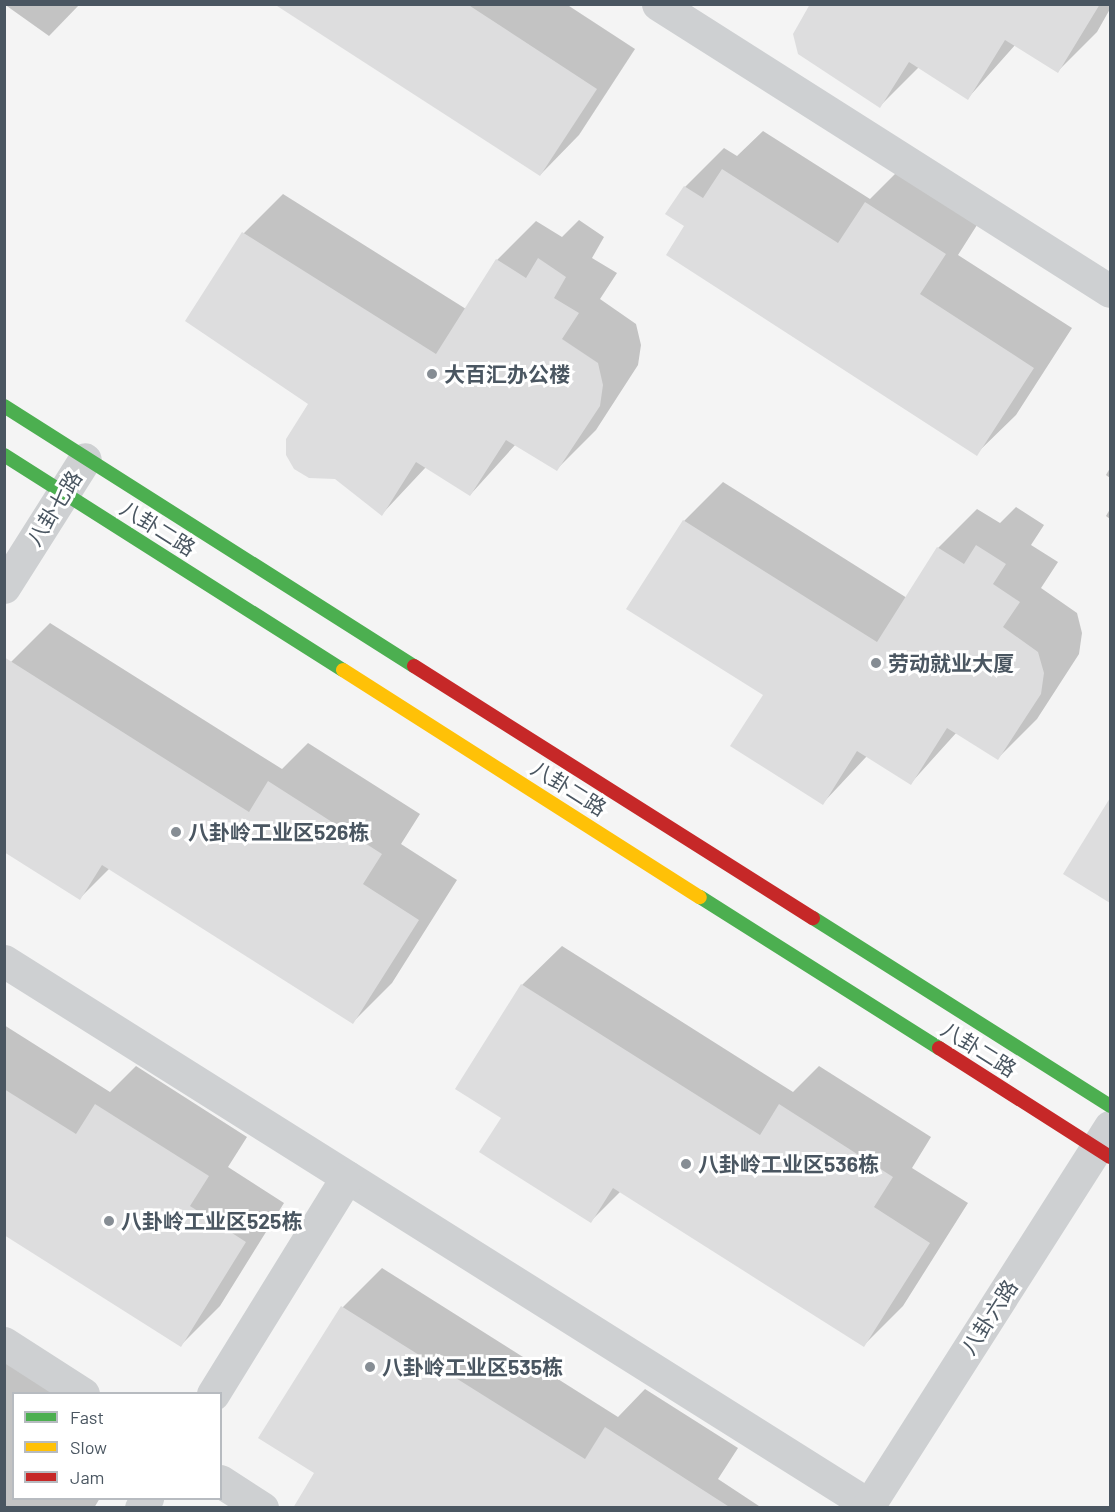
<!DOCTYPE html>
<html>
<head>
<meta charset="utf-8">
<style>
  body { margin:0 }
  #map { position:relative; width:1115px; height:1512px; overflow:hidden; background:#f4f4f4; font-family:Barlow,"Noto Sans SC",sans-serif }
  div>[style] { position:absolute }
  .shadow>* { inset:0; background:#0003 }
  .building>* { inset:0; background:#ddddde }
  .street>* { height:33px; margin:-16.5px; padding:0 16.5px; transform-origin:16.5px; border-radius:16.5px; background:#ced0d2 }
  .fast>* { height:14px; margin:-7px; padding:0 7px; transform-origin:7px; border-radius:7px; background:#4caf50 }
  .slow>* { height:14px; margin:-7px; padding:0 7px; transform-origin:7px; border-radius:7px; background:#ffc107 }
  .jam>* { height:14px; margin:-7px; padding:0 7px; transform-origin:7px; border-radius:7px; background:#c62828 }
  .dots>* { width:16px; height:16px; translate:-50% -50%; box-sizing:border-box; border:3px solid #fff; border-radius:50% }
  span { translate:-50% -50%; white-space:nowrap; text-align:center; line-height:1.15; -webkit-text-stroke:6px #fff; paint-order:stroke }
  .poi-label { font-size:21px; color:#4a5661; font-weight:700 }
  .left { translate:0 -50%; text-align:left }
  .street-label { font-size:21px; color:#4a5661 }
  .frame { position:absolute; inset:0; border:6px solid #4a5661; pointer-events:none }
  .legend { position:absolute; left:12px; top:1392px; width:210px; height:108px; box-sizing:border-box; background:#fff; border:2px solid #b7bbc0; margin:0; padding:8px 10px; list-style:none; font-size:18px; color:#4a5661 }
  .legend li { display:flex; align-items:center; gap:12px; height:30px }
  .legend b { width:30px; border:2px solid #b7bbc0 }
</style>
</head>
<body>
<div id="map">
  <div class="shadow">
    <i style="clip-path:polygon(4px 4px,80px 4px,49px 36px)"></i>
    <i style="clip-path:polygon(277px 4px,566px 4px,635px 49px,579px 135px,540px 175px)"></i>
    <i style="clip-path:polygon(812px 4px,1110px 4px,1110px 9px,1097px 32px,1058px 71px,1016px 44px,968px 98px,919px 67px,880px 106px)"></i>
    <i style="clip-path:polygon(763px 131px,870px 199px,905px 164px,984px 214px,958px 255px,1072px 328px,1016px 415px,976px 454px,686px 226px,685px 187px,724px 148px,737px 156px)"></i>
    <i style="clip-path:polygon(283px 194px,466px 309px,497px 260px,536px 221px,562px 237px,579px 220px,604px 237px,592px 258px,617px 273px,600px 299px,636px 324px,641px 345px,638px 365px,596px 430px,557px 469px,516px 444px,470px 495px,426px 467px,382px 514px,310px 404px,187px 320px,244px 233px)"></i>
    <i style="clip-path:polygon(1110px 468px,1110px 478px,1106px 475px)"></i>
    <i style="clip-path:polygon(723px 482px,907px 598px,938px 548px,977px 509px,1000px 523px,1016px 507px,1044px 525px,1031px 545px,1058px 562px,1041px 588px,1077px 613px,1082px 633px,1079px 654px,1037px 719px,998px 758px,957px 732px,911px 783px,867px 756px,823px 803px,765px 695px,684px 521px)"></i>
    <i style="clip-path:polygon(1110px 509px,1110px 519px,1106px 516px)"></i>
    <i style="clip-path:polygon(50px 623px,282px 769px,308px 743px,420px 814px,401px 844px,457px 880px,392px 983px,353px 1022px,110px 868px,80px 898px,11px 662px)"></i>
    <i style="clip-path:polygon(1110px 803px,1110px 902px,1065px 873px)"></i>
    <i style="clip-path:polygon(562px 946px,793px 1092px,819px 1066px,931px 1137px,912px 1168px,968px 1203px,903px 1306px,864px 1345px,621px 1191px,591px 1221px,503px 1117px,457px 1088px,522px 985px)"></i>
    <i style="clip-path:polygon(4px 1025px,110px 1092px,136px 1066px,247px 1137px,228px 1167px,284px 1203px,220px 1306px,181px 1345px,4px 1233px)"></i>
    <i style="clip-path:polygon(382px 1268px,618px 1417px,645px 1389px,738px 1448px,718px 1479px,762px 1508px,303px 1508px,316px 1473px,343px 1307px)"></i>
    <i style="clip-path:polygon(4px 1348px,76px 1394px,14px 1394px,14px 1498px,100px 1498px,94px 1508px,4px 1508px)"></i>
  </div>
  <div class="building">
    <i style="clip-path:polygon(274px 4px,467px 4px,597px 89px,540px 176px)"></i>
    <i style="clip-path:polygon(810px 4px,1100px 4px,1058px 73px,1005px 40px,968px 100px,909px 62px,880px 108px,798px 54px,793px 34px)"></i>
    <i style="clip-path:polygon(722px 169px,838px 243px,865px 202px,946px 254px,920px 294px,1034px 368px,977px 456px,666px 255px,684px 226px,665px 214px,684px 186px,703px 198px)"></i>
    <i style="clip-path:polygon(242px 232px,436px 354px,496px 259px,526px 278px,538px 258px,566px 277px,554px 298px,579px 313px,562px 339px,598px 363px,603px 385px,600px 406px,557px 471px,506px 440px,470px 496px,416px 462px,382px 516px,335px 479px,309px 478px,294px 469px,286px 455px,286px 439px,308px 404px,185px 321px)"></i>
    <i style="clip-path:polygon(683px 520px,877px 642px,937px 547px,964px 564px,976px 545px,1006px 564px,993px 584px,1020px 602px,1003px 627px,1038px 652px,1044px 673px,1041px 694px,998px 760px,947px 728px,911px 785px,857px 751px,823px 805px,730px 746px,763px 695px,626px 609px)"></i>
    <i style="clip-path:polygon(4px 657px,249px 812px,268px 781px,382px 854px,363px 884px,419px 920px,353px 1024px,102px 865px,80px 900px,4px 852px)"></i>
    <i style="clip-path:polygon(1110px 798px,1110px 903px,1063px 874px)"></i>
    <i style="clip-path:polygon(521px 984px,760px 1135px,779px 1104px,893px 1177px,874px 1207px,930px 1243px,864px 1347px,613px 1188px,591px 1223px,479px 1152px,501px 1118px,455px 1089px)"></i>
    <i style="clip-path:polygon(4px 1089px,76px 1134px,95px 1104px,209px 1176px,190px 1206px,246px 1242px,181px 1347px,4px 1235px)"></i>
    <i style="clip-path:polygon(341px 1306px,585px 1459px,605px 1427px,731px 1508px,293px 1508px,314px 1473px,258px 1438px)"></i>
  </div>
  <div class="street">
    <i style="left:658px;top:4px;width:535px;rotate:32.41deg"></i>
    <i style="left:4px;top:587px;width:151px;rotate:-57.7deg"></i>
    <i style="left:4px;top:961px;width:1022px;rotate:32.17deg"></i>
    <i style="left:4px;top:1343px;width:94px;rotate:32.8deg"></i>
    <i style="left:213px;top:1394px;width:255px;rotate:-58.3deg"></i>
    <i style="left:220px;top:1481px;width:50px;rotate:32.7deg"></i>
    <i style="left:141px;top:1508px;width:12px;rotate:-59deg"></i>
    <i style="left:867px;top:1508px;width:452px;rotate:-57.5deg"></i>
  </div>
  <div class="fast">
    <i style="left:4px;top:406px;width:485px;rotate:32.4deg"></i>
    <i style="left:4px;top:455px;width:401px;rotate:32.4deg"></i>
    <i style="left:700px;top:897px;width:283px;rotate:32.3deg"></i>
    <i style="left:813px;top:918px;width:352px;rotate:32.3deg"></i>
  </div>
  <div class="slow">
    <i style="left:343px;top:670px;width:423px;rotate:32.5deg"></i>
  </div>
  <div class="jam">
    <i style="left:414px;top:666px;width:472px;rotate:32.3deg"></i>
    <i style="left:939px;top:1048px;width:203px;rotate:32.5deg"></i>
  </div>
  <div class="dots">
    <i style="left:432px;top:374px;background:#868d94"></i>
    <i style="left:876px;top:663px;background:#868d94"></i>
    <i style="left:176px;top:832px;background:#868d94"></i>
    <i style="left:686px;top:1164px;background:#868d94"></i>
    <i style="left:109px;top:1221px;background:#868d94"></i>
    <i style="left:370px;top:1367px;background:#868d94"></i>
  </div>
  <div class="poi-label">
    <span class="left" style="left:444px;top:374px">大百汇办公楼</span>
    <span class="left" style="left:888px;top:663px">劳动就业大厦</span>
    <span class="left" style="left:188px;top:832px">八卦岭工业区526栋</span>
    <span class="left" style="left:698px;top:1164px">八卦岭工业区536栋</span>
    <span class="left" style="left:121px;top:1221px">八卦岭工业区525栋</span>
    <span class="left" style="left:382px;top:1367px">八卦岭工业区535栋</span>
  </div>
  <div class="street-label">
    <span style="left:54px;top:508px;rotate:-58deg">八卦七路</span>
    <span style="left:158px;top:528px;rotate:32deg">八卦二路</span>
    <span style="left:569px;top:788px;rotate:32deg">八卦二路</span>
    <span style="left:979px;top:1049px;rotate:32deg">八卦二路</span>
    <span style="left:989px;top:1317px;rotate:-57deg">八卦六路</span>
  </div>
  <div class="frame"></div>
  <ul class="legend">
  <li><b style="height:8px;background:#4caf50"></b>Fast</li>
  <li><b style="height:8px;background:#ffc107"></b>Slow</li>
  <li><b style="height:8px;background:#c62828"></b>Jam</li>
  </ul>
</div>
</body>
</html>
